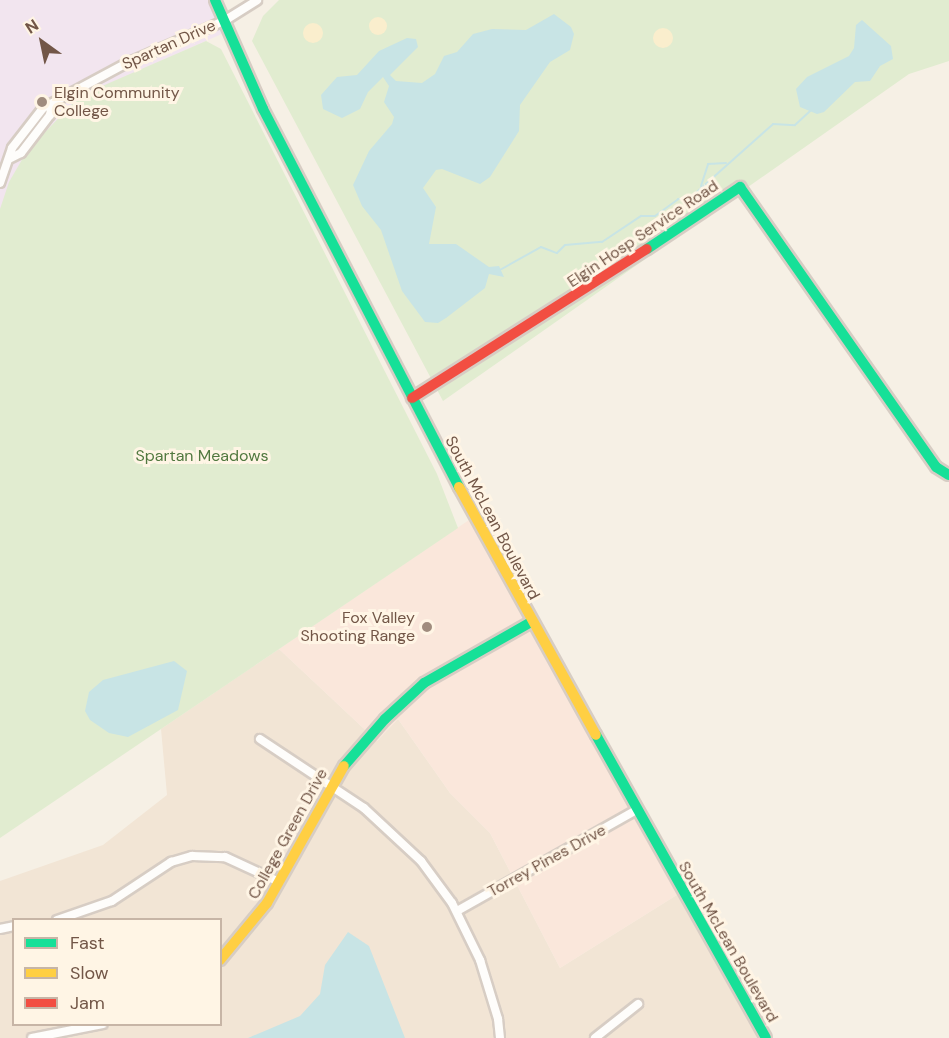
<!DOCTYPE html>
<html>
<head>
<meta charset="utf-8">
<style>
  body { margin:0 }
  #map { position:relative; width:949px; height:1038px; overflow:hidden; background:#f6f0e5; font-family:"DM Sans",sans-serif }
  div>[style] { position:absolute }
  .residential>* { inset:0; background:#f2e5d5 }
  .commercial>* { inset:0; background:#fae7db }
  .education>* { inset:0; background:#f2e5ef }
  .green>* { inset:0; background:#e1ecd0 }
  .sand>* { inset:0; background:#faeecd }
  .round { border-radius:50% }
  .water>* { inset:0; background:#c8e4e5 }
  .stream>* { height:2px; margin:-1px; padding:0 1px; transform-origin:1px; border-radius:1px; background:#c8e4e5 }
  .roads { filter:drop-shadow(2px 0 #d7cdc4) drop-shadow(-2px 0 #d7cdc4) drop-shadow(0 2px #d7cdc4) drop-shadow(0 -2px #d7cdc4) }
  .street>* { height:8px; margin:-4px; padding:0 4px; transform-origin:4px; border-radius:4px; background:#fefdfb }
  .fast>* { height:10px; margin:-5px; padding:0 5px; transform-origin:5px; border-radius:5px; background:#16e098 }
  .slow>* { height:10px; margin:-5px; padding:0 5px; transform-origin:5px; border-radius:5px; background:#ffcf43 }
  .jam>* { height:10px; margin:-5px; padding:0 5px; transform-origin:5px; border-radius:5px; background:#f24e42 }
  .dots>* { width:16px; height:16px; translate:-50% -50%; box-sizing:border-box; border:3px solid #fff5e5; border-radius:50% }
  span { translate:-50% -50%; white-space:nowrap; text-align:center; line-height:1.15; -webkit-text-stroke:6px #fff5e5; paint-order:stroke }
  .street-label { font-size:16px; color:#725647 }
  .poi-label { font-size:16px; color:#725647 }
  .left { translate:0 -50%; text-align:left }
  .right { translate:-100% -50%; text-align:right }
  .park-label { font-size:16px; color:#51783f }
  .legend { position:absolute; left:12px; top:918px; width:210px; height:108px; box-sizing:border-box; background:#fff5e5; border:2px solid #c7b5a6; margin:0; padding:8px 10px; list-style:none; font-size:18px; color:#725647 }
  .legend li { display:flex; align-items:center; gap:12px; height:30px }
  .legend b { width:30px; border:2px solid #c7b5a6 }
  .north { position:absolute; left:12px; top:12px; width:60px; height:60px; -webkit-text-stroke:4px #fff5e5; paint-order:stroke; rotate:327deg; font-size:16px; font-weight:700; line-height:24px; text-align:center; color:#725647 }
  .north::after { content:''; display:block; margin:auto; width:21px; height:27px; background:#725647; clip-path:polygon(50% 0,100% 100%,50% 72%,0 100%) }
</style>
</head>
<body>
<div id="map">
  <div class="residential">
    <i style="clip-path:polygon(evenodd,279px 649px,377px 741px,398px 719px,450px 793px,490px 833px,560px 968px,680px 893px,764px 1038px,0 1038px,0 881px,103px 845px,167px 795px,161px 729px,279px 649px,14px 920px,220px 920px,220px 1024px,14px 1024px,14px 920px)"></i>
  </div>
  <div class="commercial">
    <i style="clip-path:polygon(472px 518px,680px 893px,560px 968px,490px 833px,450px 793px,398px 719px,377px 741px,279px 649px)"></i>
  </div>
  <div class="education">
    <i style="clip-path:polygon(0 0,212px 0,224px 33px,113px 82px,0 219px)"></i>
  </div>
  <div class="green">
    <i style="clip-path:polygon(279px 0,949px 0,949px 61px,909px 74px,443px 401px,252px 41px,263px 16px)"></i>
    <i style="clip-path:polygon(206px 41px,221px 49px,437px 474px,458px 528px,0 838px,0 209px,9px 182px,27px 151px,72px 104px,100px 87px)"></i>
  </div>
  <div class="sand">
    <i class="round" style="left:369px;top:17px;width:18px;height:18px"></i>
    <i class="round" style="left:303px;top:23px;width:20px;height:20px"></i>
    <i class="round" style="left:653px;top:28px;width:20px;height:20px"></i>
  </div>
  <div class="water">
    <i style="clip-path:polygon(554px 14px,571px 27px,574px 34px,570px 50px,550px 62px,520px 105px,519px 131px,490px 177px,480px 184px,442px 169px,436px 170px,423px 188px,436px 207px,429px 244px,456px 244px,489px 267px,499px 266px,504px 277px,489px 274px,485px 288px,446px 318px,438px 323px,425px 322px,402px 291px,381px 230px,362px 206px,353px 185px,369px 151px,392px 124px,394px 117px,384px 102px,389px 86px,383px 77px,368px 92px,360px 109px,342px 118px,323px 109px,321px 95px,337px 77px,357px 75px,379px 51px,407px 38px,416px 39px,418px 47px,390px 75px,396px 81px,422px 83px,435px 74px,444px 56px,457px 52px,473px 34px,492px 29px,526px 30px)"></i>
    <i style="clip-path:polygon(862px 20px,891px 46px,893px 59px,880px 66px,870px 81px,855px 82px,824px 112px,817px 114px,800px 107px,796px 89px,807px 77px,849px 56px,854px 48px,856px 25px)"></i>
    <i style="clip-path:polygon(174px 661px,187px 671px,178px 710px,128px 737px,109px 733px,90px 720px,85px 711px,89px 692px,103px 680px)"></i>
    <i style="clip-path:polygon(348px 932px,369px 946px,405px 1038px,248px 1038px,300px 1016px,320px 994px,325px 965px)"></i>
  </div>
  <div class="stream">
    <i style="left:701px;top:186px;width:23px;rotate:-72deg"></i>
    <i style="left:708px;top:164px;width:18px;rotate:-3deg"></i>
    <i style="left:498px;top:271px;width:49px;rotate:-29.2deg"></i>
    <i style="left:541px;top:247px;width:17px;rotate:21deg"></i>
    <i style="left:557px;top:253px;width:11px;rotate:-45deg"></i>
    <i style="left:565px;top:245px;width:37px;rotate:-5deg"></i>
    <i style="left:602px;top:242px;width:47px;rotate:-33.7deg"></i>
    <i style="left:641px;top:216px;width:14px"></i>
    <i style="left:655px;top:216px;width:29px;rotate:-36deg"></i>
    <i style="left:678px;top:199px;width:12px;rotate:-5deg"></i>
    <i style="left:690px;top:198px;width:111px;rotate:-41.7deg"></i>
    <i style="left:773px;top:124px;width:22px;rotate:3deg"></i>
    <i style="left:795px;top:125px;width:21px;rotate:-43deg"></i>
  </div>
  <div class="roads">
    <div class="street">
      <i style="left:11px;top:158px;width:11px;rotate:-27deg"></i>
      <i style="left:21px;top:153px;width:48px;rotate:-52.7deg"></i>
      <i style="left:50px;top:115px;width:10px;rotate:-79deg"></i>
      <i style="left:0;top:183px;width:37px;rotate:-71deg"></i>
      <i style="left:12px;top:148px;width:51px;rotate:-52.2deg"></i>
      <i style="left:43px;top:108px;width:93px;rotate:-28.2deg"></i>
      <i style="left:125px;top:64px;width:108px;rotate:-23.5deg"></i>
      <i style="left:224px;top:21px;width:39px;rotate:-32deg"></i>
      <i style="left:260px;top:739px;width:125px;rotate:33.6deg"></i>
      <i style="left:364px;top:808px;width:78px;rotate:42.9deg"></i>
      <i style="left:421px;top:861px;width:52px;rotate:53.6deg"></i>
      <i style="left:452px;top:903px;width:64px;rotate:63.8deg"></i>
      <i style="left:480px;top:960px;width:62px;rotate:73deg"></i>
      <i style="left:498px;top:1019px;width:19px;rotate:84deg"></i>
      <i style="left:457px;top:911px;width:206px;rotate:-29.4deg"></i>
      <i style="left:57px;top:920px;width:58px;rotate:-19.1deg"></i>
      <i style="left:112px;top:901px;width:71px;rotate:-33.5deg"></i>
      <i style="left:171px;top:862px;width:22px;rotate:-16deg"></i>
      <i style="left:192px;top:856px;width:33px;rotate:2deg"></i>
      <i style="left:225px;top:857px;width:60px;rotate:24.8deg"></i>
      <i style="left:0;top:929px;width:14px;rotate:-12deg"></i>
      <i style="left:32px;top:1038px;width:72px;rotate:-11.2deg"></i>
      <i style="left:595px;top:1038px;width:55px;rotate:-38.3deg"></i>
    </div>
    <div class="fast">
      <i style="left:215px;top:0;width:119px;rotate:66.2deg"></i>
      <i style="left:263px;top:109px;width:426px;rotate:62.6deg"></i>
      <i style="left:647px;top:249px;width:112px;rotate:-33.7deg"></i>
      <i style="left:740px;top:187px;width:342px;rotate:55deg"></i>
      <i style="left:936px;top:467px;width:15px;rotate:32deg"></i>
      <i style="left:596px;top:735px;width:347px;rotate:60.7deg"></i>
      <i style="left:344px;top:766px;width:62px;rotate:-48.9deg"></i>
      <i style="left:385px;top:719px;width:53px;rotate:-42.7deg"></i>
      <i style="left:424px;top:683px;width:123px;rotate:-29.7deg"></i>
    </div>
    <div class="slow">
      <i style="left:459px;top:487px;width:283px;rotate:61.1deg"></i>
      <i style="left:220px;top:960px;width:74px;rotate:-50.5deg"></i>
      <i style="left:267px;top:903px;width:157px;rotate:-60.7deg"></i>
    </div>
    <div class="jam">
      <i style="left:412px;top:398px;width:278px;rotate:-32.4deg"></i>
    </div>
  </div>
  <div class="dots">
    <i style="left:42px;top:102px;background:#a08c7e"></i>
    <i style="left:427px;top:627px;background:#a08c7e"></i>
  </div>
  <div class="street-label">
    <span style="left:169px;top:45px;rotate:-24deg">Spartan Drive</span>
    <span style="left:643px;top:234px;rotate:-34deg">Elgin Hosp Service Road</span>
    <span style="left:492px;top:518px;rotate:62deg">South McLean Boulevard</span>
    <span style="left:288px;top:834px;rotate:-61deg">College Green Drive</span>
    <span style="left:547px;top:861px;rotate:-29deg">Torrey Pines Drive</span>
    <span style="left:728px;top:942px;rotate:60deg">South McLean Boulevard</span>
  </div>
  <div class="poi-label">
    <span class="left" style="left:54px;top:102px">Elgin Community<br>College</span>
    <span class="right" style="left:415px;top:627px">Fox Valley<br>Shooting Range</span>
  </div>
  <div class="park-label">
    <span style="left:202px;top:456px">Spartan Meadows</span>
  </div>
  <ul class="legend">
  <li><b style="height:8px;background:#16e098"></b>Fast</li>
  <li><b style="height:8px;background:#ffcf43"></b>Slow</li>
  <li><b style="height:8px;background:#f24e42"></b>Jam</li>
  </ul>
  <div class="north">N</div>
</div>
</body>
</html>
